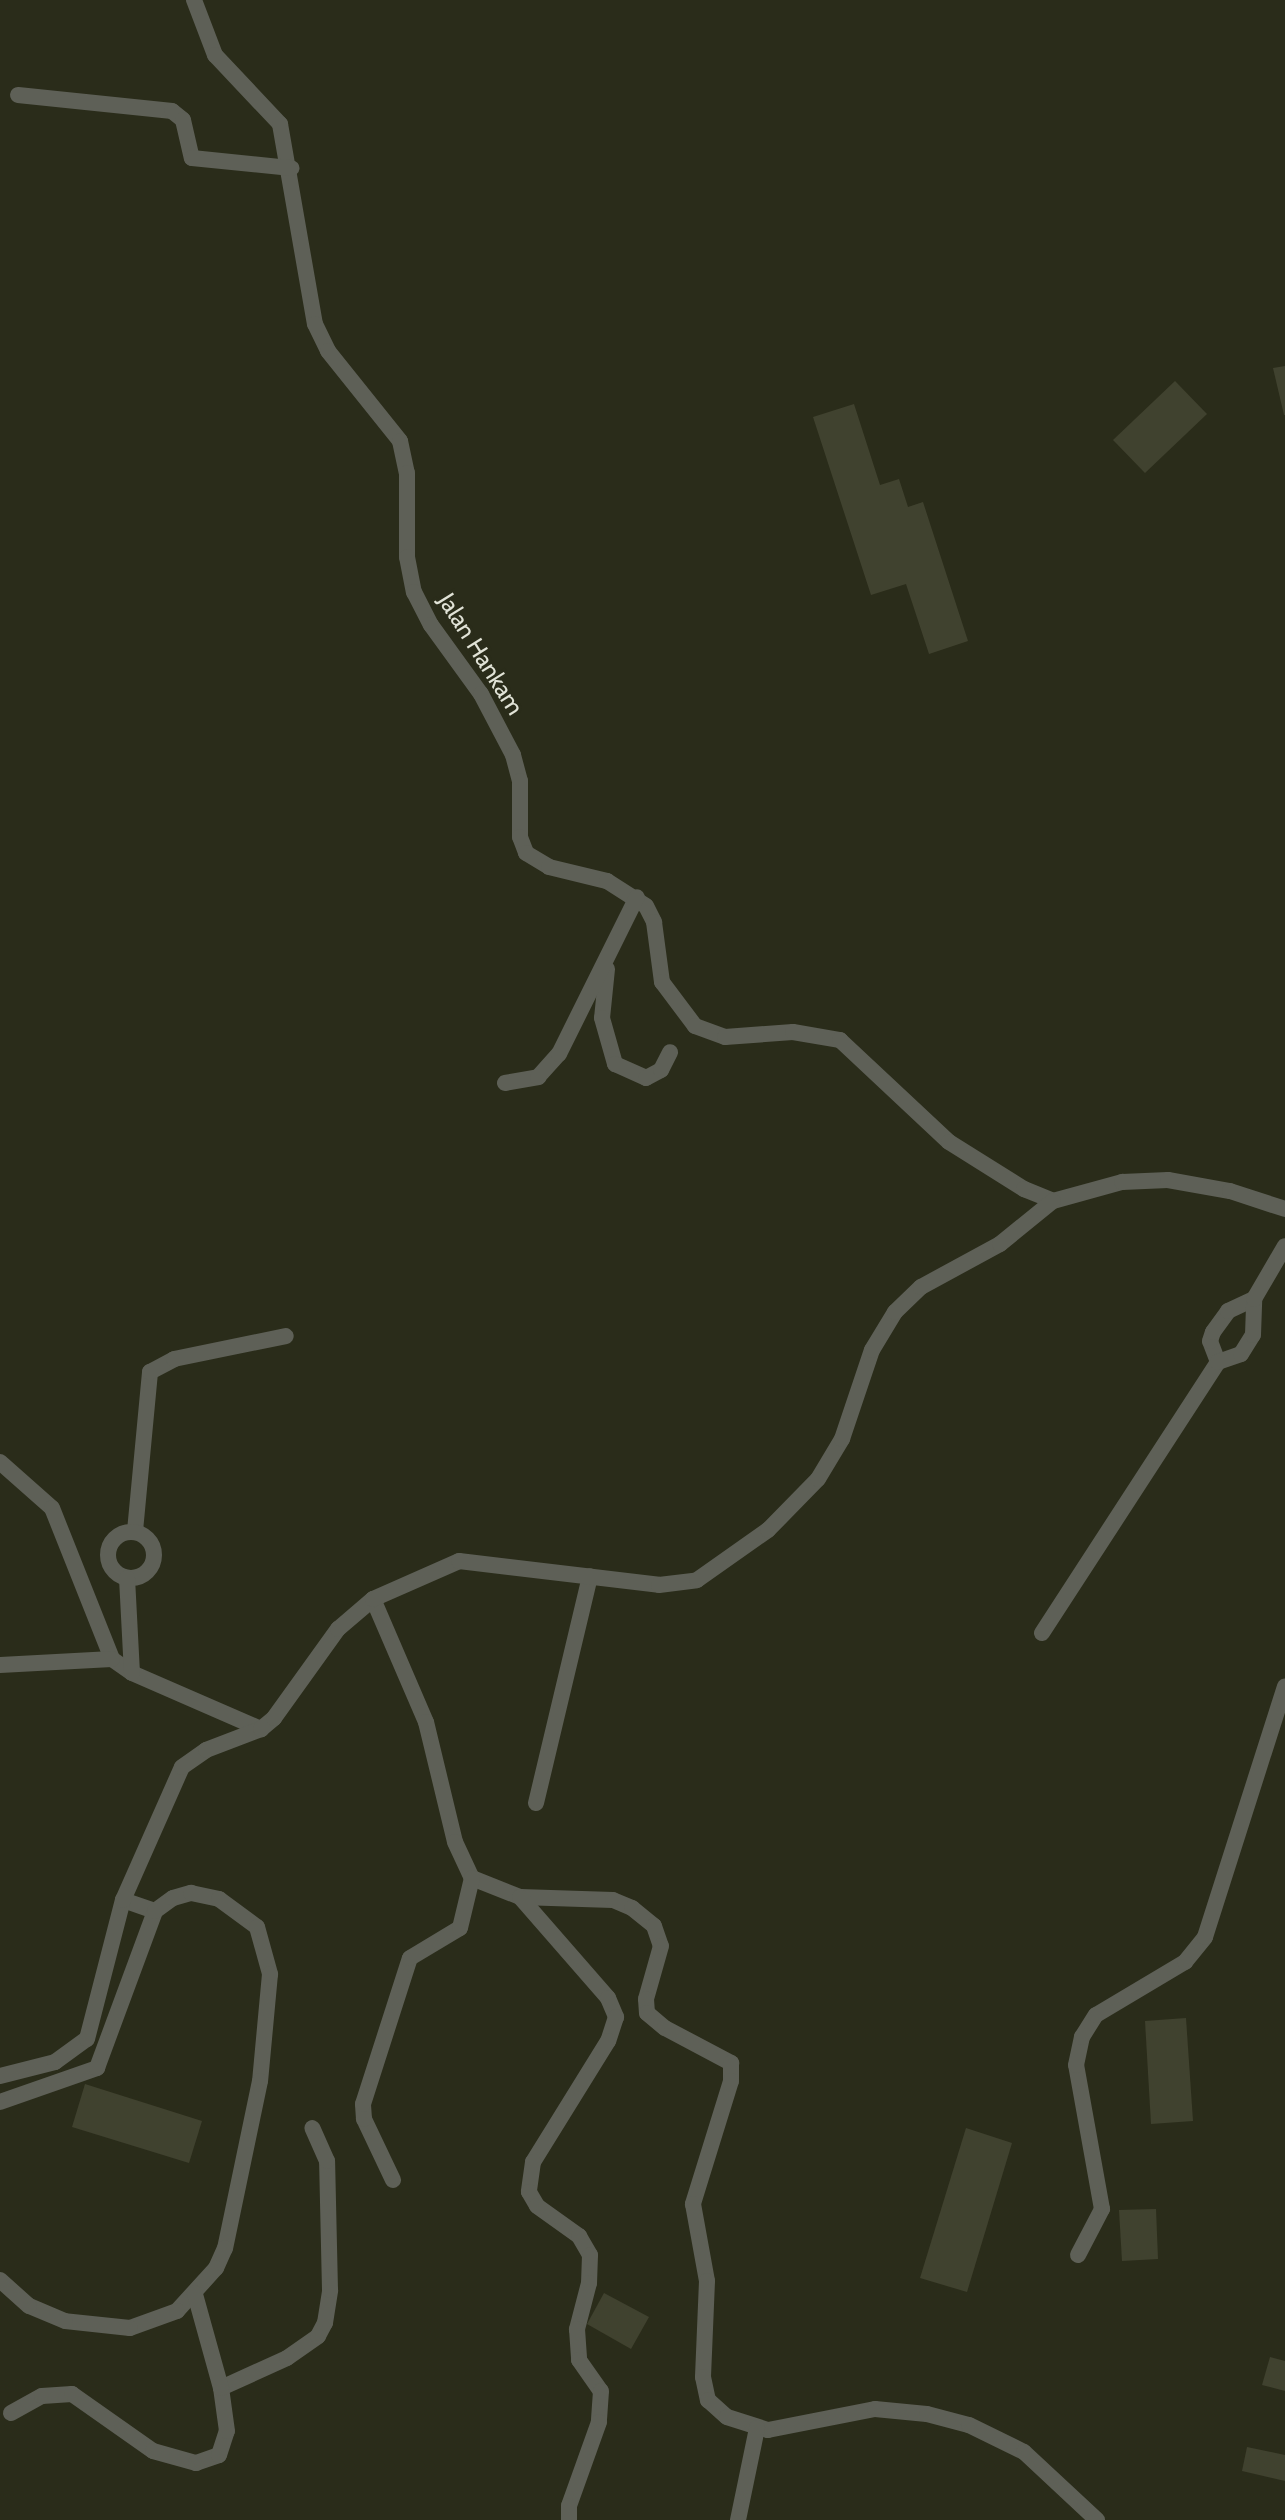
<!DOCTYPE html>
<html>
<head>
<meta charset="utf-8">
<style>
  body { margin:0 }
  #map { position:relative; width:1285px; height:2520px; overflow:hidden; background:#2a2c1a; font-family:Cabin,sans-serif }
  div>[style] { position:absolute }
  .building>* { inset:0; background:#40422f }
  .street>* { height:16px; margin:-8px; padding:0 8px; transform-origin:8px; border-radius:8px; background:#5e6057 }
  .street>.ring { margin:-8px; padding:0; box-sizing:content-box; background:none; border:16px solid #5e6057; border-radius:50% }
  span { translate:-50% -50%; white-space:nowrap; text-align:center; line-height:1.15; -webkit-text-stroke:6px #2a2c1a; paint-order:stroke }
  .street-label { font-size:24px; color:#e1e3d7 }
</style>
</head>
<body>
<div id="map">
  <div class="building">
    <i style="clip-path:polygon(1285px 366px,1285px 415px,1284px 415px,1273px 368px)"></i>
    <i style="clip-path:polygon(1175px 381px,1207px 414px,1145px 473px,1113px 440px)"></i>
    <i style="clip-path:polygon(854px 404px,880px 485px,899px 479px,908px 507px,923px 502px,968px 641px,929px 654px,906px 584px,871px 595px,813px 417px)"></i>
    <i style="clip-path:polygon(1186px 2018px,1193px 2121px,1151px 2124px,1145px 2021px)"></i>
    <i style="clip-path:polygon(85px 2084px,202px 2121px,189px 2163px,72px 2127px)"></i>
    <i style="clip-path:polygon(966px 2128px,1012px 2143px,967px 2292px,920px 2278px)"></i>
    <i style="clip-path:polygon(1156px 2209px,1158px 2259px,1122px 2261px,1119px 2210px)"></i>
    <i style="clip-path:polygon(604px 2293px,649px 2317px,631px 2349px,587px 2324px)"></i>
    <i style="clip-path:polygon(1270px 2357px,1285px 2361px,1285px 2391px,1262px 2385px)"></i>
    <i style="clip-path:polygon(1247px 2447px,1285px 2455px,1285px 2481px,1242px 2471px)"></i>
  </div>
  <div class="street">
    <i style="left:194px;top:0;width:59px;rotate:69.1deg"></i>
    <i style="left:215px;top:55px;width:95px;rotate:46.7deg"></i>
    <i style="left:280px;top:124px;width:203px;rotate:80.1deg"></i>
    <i style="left:315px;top:324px;width:30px;rotate:64deg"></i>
    <i style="left:328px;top:351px;width:115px;rotate:51.3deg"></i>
    <i style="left:400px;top:441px;width:33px;rotate:78deg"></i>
    <i style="left:407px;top:473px;width:84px;rotate:90deg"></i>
    <i style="left:407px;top:557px;width:36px;rotate:79deg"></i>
    <i style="left:414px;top:592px;width:37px;rotate:63deg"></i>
    <i style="left:431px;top:625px;width:85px;rotate:54.1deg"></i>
    <i style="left:481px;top:694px;width:69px;rotate:62.3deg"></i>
    <i style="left:513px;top:755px;width:27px;rotate:75deg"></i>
    <i style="left:520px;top:781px;width:56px;rotate:90deg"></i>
    <i style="left:520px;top:837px;width:17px;rotate:69deg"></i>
    <i style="left:526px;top:853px;width:27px;rotate:31deg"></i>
    <i style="left:549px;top:867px;width:60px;rotate:13.6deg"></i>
    <i style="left:607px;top:881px;width:46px;rotate:32.7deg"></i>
    <i style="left:646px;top:906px;width:18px;rotate:63deg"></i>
    <i style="left:654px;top:922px;width:61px;rotate:82.4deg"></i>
    <i style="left:662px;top:982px;width:55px;rotate:53.1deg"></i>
    <i style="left:695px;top:1026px;width:32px;rotate:20deg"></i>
    <i style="left:725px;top:1037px;width:68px;rotate:-4.2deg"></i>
    <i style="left:793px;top:1032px;width:48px;rotate:9.7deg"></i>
    <i style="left:840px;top:1040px;width:149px;rotate:43.1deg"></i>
    <i style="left:949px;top:1142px;width:89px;rotate:32.1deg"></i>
    <i style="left:1024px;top:1189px;width:31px;rotate:22deg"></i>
    <i style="left:1053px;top:1201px;width:72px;rotate:-15.4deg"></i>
    <i style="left:1122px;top:1182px;width:46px;rotate:-2.5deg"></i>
    <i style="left:1168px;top:1180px;width:63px;rotate:10.1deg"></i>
    <i style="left:1230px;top:1191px;width:58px;rotate:18.1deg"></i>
    <i style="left:18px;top:95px;width:155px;rotate:5.9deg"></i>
    <i style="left:172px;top:111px;width:14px;rotate:39deg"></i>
    <i style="left:183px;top:120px;width:39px;rotate:77deg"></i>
    <i style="left:192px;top:158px;width:100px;rotate:5.8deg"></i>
    <i style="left:607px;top:969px;width:49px;rotate:95.8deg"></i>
    <i style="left:602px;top:1018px;width:48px;rotate:74.2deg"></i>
    <i style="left:615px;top:1064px;width:34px;rotate:24deg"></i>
    <i style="left:646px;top:1078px;width:17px;rotate:-28deg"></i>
    <i style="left:661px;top:1070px;width:20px;rotate:-63deg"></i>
    <i style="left:505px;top:1083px;width:34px;rotate:-10deg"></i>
    <i style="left:538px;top:1077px;width:31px;rotate:-48deg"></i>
    <i style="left:559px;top:1054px;width:175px;rotate:-63.6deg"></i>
    <i style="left:1218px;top:1362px;width:22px;rotate:-111deg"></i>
    <i style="left:1210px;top:1341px;width:9px;rotate:-72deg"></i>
    <i style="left:1213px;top:1332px;width:26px;rotate:-54deg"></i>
    <i style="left:1228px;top:1311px;width:29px;rotate:-25deg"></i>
    <i style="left:0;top:1462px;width:69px;rotate:41.5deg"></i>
    <i style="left:52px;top:1508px;width:162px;rotate:68.3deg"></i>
    <i style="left:112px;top:1659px;width:24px;rotate:35deg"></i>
    <i style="left:132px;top:1673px;width:141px;rotate:23.5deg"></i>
    <i style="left:135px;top:1531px;width:160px;rotate:-84.6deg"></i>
    <i style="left:150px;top:1372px;width:27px;rotate:-28deg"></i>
    <i style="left:174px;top:1359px;width:114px;rotate:-11.6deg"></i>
    <i class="ring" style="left:108px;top:1532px;width:30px;height:30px"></i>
    <i style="left:127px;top:1578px;width:95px;rotate:87deg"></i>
    <i style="left:373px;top:1599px;width:134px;rotate:66.7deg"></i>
    <i style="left:426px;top:1722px;width:123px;rotate:76.4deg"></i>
    <i style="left:455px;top:1842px;width:40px;rotate:65deg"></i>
    <i style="left:472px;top:1878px;width:52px;rotate:21.6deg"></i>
    <i style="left:520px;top:1897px;width:93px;rotate:1.8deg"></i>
    <i style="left:613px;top:1900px;width:21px;rotate:23deg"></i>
    <i style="left:632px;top:1908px;width:28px;rotate:39deg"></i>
    <i style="left:654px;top:1926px;width:21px;rotate:71deg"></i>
    <i style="left:661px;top:1946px;width:55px;rotate:105.8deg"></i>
    <i style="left:646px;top:1999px;width:14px;rotate:86deg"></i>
    <i style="left:647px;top:2013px;width:23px;rotate:40deg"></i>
    <i style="left:665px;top:2028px;width:75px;rotate:27.9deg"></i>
    <i style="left:731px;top:2063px;width:18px;rotate:90deg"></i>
    <i style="left:731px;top:2081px;width:129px;rotate:107.2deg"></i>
    <i style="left:693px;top:2204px;width:78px;rotate:79.7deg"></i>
    <i style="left:707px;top:2281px;width:96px;rotate:92.4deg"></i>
    <i style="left:703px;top:2377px;width:24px;rotate:78deg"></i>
    <i style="left:708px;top:2400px;width:25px;rotate:42deg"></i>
    <i style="left:727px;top:2417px;width:43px;rotate:17.6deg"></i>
    <i style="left:768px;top:2430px;width:109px;rotate:-11.1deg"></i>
    <i style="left:875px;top:2409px;width:52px;rotate:5.5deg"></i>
    <i style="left:927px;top:2414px;width:43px;rotate:14.7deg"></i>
    <i style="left:969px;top:2425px;width:61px;rotate:26.1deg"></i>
    <i style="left:1024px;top:2452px;width:100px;rotate:43deg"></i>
    <i style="left:1042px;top:1633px;width:323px;rotate:-57deg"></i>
    <i style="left:1218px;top:1362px;width:24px;rotate:-19deg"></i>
    <i style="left:1241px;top:1354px;width:22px;rotate:-58deg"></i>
    <i style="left:1253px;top:1335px;width:36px;rotate:-88deg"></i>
    <i style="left:1254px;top:1299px;width:61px;rotate:-59.7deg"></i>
    <i style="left:0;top:1665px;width:112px;rotate:-3.1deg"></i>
    <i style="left:536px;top:1803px;width:233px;rotate:-76.6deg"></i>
    <i style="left:520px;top:1897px;width:134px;rotate:48.9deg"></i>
    <i style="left:608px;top:1998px;width:21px;rotate:67deg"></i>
    <i style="left:616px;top:2017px;width:25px;rotate:108deg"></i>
    <i style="left:608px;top:2041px;width:142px;rotate:121.8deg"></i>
    <i style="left:533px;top:2162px;width:30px;rotate:98deg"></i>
    <i style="left:529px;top:2192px;width:16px;rotate:60deg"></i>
    <i style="left:537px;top:2206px;width:52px;rotate:35.5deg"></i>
    <i style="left:579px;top:2236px;width:22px;rotate:60deg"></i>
    <i style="left:590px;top:2255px;width:28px;rotate:92deg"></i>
    <i style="left:589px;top:2283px;width:48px;rotate:104.6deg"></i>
    <i style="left:577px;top:2329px;width:31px;rotate:86deg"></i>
    <i style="left:579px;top:2360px;width:38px;rotate:55deg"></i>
    <i style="left:601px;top:2391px;width:31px;rotate:94deg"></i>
    <i style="left:599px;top:2422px;width:89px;rotate:109.7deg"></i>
    <i style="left:569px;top:2506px;width:14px;rotate:90deg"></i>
    <i style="left:123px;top:1900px;width:34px;rotate:19deg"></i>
    <i style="left:0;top:2076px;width:57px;rotate:-14.3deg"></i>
    <i style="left:55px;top:2062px;width:39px;rotate:-36deg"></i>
    <i style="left:87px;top:2039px;width:144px;rotate:-75.5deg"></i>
    <i style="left:123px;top:1900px;width:145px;rotate:-66.1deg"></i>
    <i style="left:182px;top:1767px;width:29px;rotate:-35deg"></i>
    <i style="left:206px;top:1750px;width:59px;rotate:-20.9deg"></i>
    <i style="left:261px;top:1729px;width:17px;rotate:-40deg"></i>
    <i style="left:274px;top:1718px;width:110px;rotate:-54.3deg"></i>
    <i style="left:338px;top:1629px;width:46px;rotate:-40.6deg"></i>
    <i style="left:373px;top:1599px;width:94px;rotate:-23.8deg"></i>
    <i style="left:459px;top:1561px;width:201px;rotate:6.8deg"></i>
    <i style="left:659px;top:1585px;width:38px;rotate:-7deg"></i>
    <i style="left:697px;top:1580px;width:87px;rotate:-35.2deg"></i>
    <i style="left:768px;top:1530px;width:71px;rotate:-45.6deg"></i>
    <i style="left:818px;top:1479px;width:47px;rotate:-59deg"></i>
    <i style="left:842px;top:1439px;width:94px;rotate:-71.4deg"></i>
    <i style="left:872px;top:1350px;width:44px;rotate:-58.8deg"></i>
    <i style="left:895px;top:1312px;width:36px;rotate:-44deg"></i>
    <i style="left:921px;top:1287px;width:90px;rotate:-28.6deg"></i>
    <i style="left:1000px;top:1244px;width:68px;rotate:-39.1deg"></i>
    <i style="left:0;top:2102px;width:103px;rotate:-19.3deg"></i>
    <i style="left:97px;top:2068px;width:167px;rotate:-69.7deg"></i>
    <i style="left:155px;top:1911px;width:22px;rotate:-36deg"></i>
    <i style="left:173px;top:1898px;width:19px;rotate:-16deg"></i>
    <i style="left:191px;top:1893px;width:29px;rotate:12deg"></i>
    <i style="left:219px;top:1899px;width:47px;rotate:36.4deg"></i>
    <i style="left:257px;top:1927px;width:49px;rotate:74.5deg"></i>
    <i style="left:270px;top:1974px;width:107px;rotate:95.3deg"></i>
    <i style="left:260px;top:2081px;width:171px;rotate:101.8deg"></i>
    <i style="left:225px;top:2248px;width:22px;rotate:114deg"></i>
    <i style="left:216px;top:2268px;width:58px;rotate:132.2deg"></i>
    <i style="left:177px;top:2311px;width:50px;rotate:160.1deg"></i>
    <i style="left:130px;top:2328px;width:65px;rotate:-173.9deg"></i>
    <i style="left:65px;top:2321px;width:39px;rotate:-157deg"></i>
    <i style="left:29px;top:2306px;width:39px;rotate:-138deg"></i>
    <i style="left:393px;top:2180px;width:68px;rotate:-115.4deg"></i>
    <i style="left:364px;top:2119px;width:15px;rotate:-94deg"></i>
    <i style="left:363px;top:2104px;width:153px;rotate:-72.2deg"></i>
    <i style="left:410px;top:1958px;width:58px;rotate:-31deg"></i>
    <i style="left:460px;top:1928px;width:51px;rotate:-76.5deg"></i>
    <i style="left:1078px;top:2255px;width:52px;rotate:-62.4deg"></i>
    <i style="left:1102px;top:2209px;width:146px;rotate:-100.2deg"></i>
    <i style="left:1076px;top:2065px;width:29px;rotate:-78deg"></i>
    <i style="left:1082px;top:2037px;width:26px;rotate:-58deg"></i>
    <i style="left:1096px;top:2015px;width:104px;rotate:-30.8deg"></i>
    <i style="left:1185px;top:1962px;width:32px;rotate:-51deg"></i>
    <i style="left:1205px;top:1937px;width:263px;rotate:-72.3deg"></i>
    <i style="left:221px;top:2388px;width:72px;rotate:-24.4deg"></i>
    <i style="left:287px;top:2358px;width:38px;rotate:-35deg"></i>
    <i style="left:318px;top:2336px;width:15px;rotate:-62deg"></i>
    <i style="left:325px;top:2323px;width:33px;rotate:-81deg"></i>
    <i style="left:330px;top:2290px;width:129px;rotate:-91.3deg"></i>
    <i style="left:327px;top:2161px;width:36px;rotate:-114deg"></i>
    <i style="left:11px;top:2413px;width:35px;rotate:-29deg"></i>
    <i style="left:42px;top:2396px;width:30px;rotate:-4deg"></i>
    <i style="left:72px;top:2394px;width:99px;rotate:35.1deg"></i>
    <i style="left:153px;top:2451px;width:45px;rotate:15.6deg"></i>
    <i style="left:196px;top:2463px;width:24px;rotate:-19deg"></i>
    <i style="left:219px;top:2455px;width:25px;rotate:-72deg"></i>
    <i style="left:227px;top:2431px;width:43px;rotate:-97.9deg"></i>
    <i style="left:221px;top:2388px;width:98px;rotate:-105.5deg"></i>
    <i style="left:738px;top:2520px;width:94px;rotate:-78.3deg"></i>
  </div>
  <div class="street-label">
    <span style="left:481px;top:654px;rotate:58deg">Jalan Hankam</span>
  </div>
</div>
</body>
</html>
